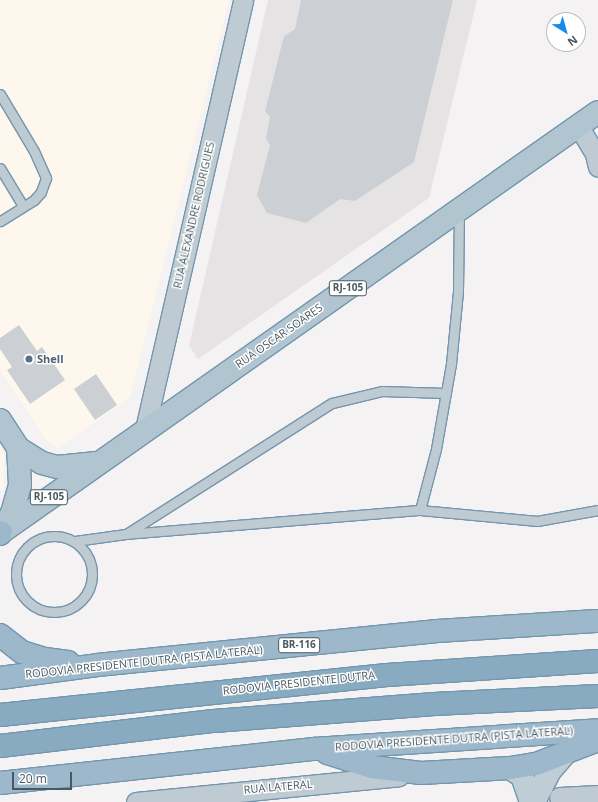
<!DOCTYPE html>
<html>
<head>
<meta charset="utf-8">
<style>
  body { margin:0 }
  #map { position:relative; width:598px; height:802px; overflow:hidden; background:#f4f2f2; font-family:"Open Sans",sans-serif }
  div>[style] { position:absolute }
  .commercial>* { inset:0; background:#fdf7ed }
  .education>* { inset:0; background:#e5e3e4 }
  .building>* { inset:0; background:#ccd0d4 }
  .roads { filter:drop-shadow(1px 0 #7396ae) drop-shadow(-1px 0 #7396ae) drop-shadow(0 1px #7396ae) drop-shadow(0 -1px #7396ae) }
  .service>* { height:9px; margin:-4.5px; padding:0 4.5px; transform-origin:4.5px; border-radius:4.5px; background:#bfcbd2 }
  .service>.ring { margin:-4.5px; padding:0; box-sizing:content-box; background:none; border:9px solid #bfcbd2; border-radius:50% }
  .minor>* { height:19px; margin:-9.5px; padding:0 9.5px; transform-origin:9.5px; border-radius:9.5px; background:#bfcbd2 }
  .secondary>* { height:22px; margin:-11px; padding:0 11px; transform-origin:11px; border-radius:11px; background:#bfcdd6 }
  .primary>* { height:22px; margin:-11px; padding:0 11px; transform-origin:11px; border-radius:11px; background:#b1c5d1 }
  .trunk>* { height:22px; margin:-11px; padding:0 11px; transform-origin:11px; border-radius:11px; background:#9cb8ca }
  .motorway>* { height:22px; margin:-11px; padding:0 11px; transform-origin:11px; border-radius:11px; background:#88abc2 }
  .dots>* { width:11px; height:11px; translate:-50% -50%; box-sizing:border-box; border:2px solid #fff; border-radius:50% }
  span { translate:-50% -50%; white-space:nowrap; text-align:center; line-height:1.15; -webkit-text-stroke:3px #fff; paint-order:stroke }
  .shield-label span { padding:1px 3px; background:#fff; border:1px solid; border-radius:3px; -webkit-text-stroke-width:0 }
  .shield-label { font-size:10px; color:#495861; font-weight:700 }
  .street-label { font-size:11px; color:#495861 }
  .service-label { font-size:11px; color:#4e5e75; font-weight:700 }
  .left { translate:0 -50%; text-align:left }
  .north { position:absolute; left:546px; top:12px; width:40px; height:40px; box-sizing:border-box; background:#fff; border:1px solid #b6bcc0; border-radius:50%; rotate:143deg; font-size:11px; font-weight:700; line-height:16px; text-align:center; color:#495861 }
  .north::after { content:''; display:block; margin:auto; width:14px; height:18px; background:#128bee; clip-path:polygon(50% 0,100% 100%,50% 72%,0 100%) }
  .scale { position:absolute; left:12px; top:772px; width:60px; height:18px; box-sizing:border-box; border:2px solid #495861; border-top:0; padding-left:5px; font-size:12px; line-height:14px; white-space:nowrap; color:#495861; -webkit-text-stroke:3px #fff; paint-order:stroke }
</style>
</head>
<body>
<div id="map">
  <div class="commercial">
    <i style="clip-path:polygon(0 0,229px 0,130px 398px,57px 448px,45px 439px,0 370px)"></i>
    <i style="clip-path:polygon(0 444px,5px 457px,3px 485px,0 491px)"></i>
  </div>
  <div class="education">
    <i style="clip-path:polygon(268px 0,477px 0,429px 198px,198px 359px,189px 346px)"></i>
  </div>
  <div class="building">
    <i style="clip-path:polygon(301px 0,453px 0,414px 162px,355px 201px,340px 199px,306px 223px,267px 213px,257px 195px,270px 145px,266px 138px,270px 117px,265px 111px,284px 36px,295px 29px)"></i>
    <i style="clip-path:polygon(19px 325px,37px 351px,42px 347px,65px 380px,30px 404px,7px 370px,12px 367px,0 349px,0 338px)"></i>
    <i style="clip-path:polygon(96px 374px,117px 405px,95px 420px,74px 389px)"></i>
  </div>
  <div class="roads">
    <div class="service">
      <i style="left:0;top:94px;width:66px;rotate:59.2deg"></i>
      <i style="left:34px;top:151px;width:30px;rotate:66deg"></i>
      <i style="left:46px;top:178px;width:15px;rotate:110deg"></i>
      <i style="left:41px;top:192px;width:11px;rotate:131deg"></i>
      <i style="left:34px;top:200px;width:40px;rotate:148deg"></i>
      <i style="left:0;top:168px;width:44px;rotate:58.8deg"></i>
      <i style="left:420px;top:510px;width:118px;rotate:5.4deg"></i>
      <i style="left:537px;top:521px;width:62px;rotate:-10.2deg"></i>
      <i style="left:126px;top:534px;width:244px;rotate:-32.5deg"></i>
      <i style="left:332px;top:403px;width:51px;rotate:-13.5deg"></i>
      <i style="left:382px;top:391px;width:64px;rotate:1.8deg"></i>
      <i class="ring" style="left:16px;top:536px;width:67px;height:67px"></i>
      <i style="left:75px;top:541px;width:51px;rotate:-7.8deg"></i>
      <i style="left:126px;top:534px;width:295px;rotate:-4.7deg"></i>
      <i style="left:420px;top:510px;width:63px;rotate:-75.3deg"></i>
      <i style="left:436px;top:449px;width:86px;rotate:-80deg"></i>
      <i style="left:451px;top:364px;width:73px;rotate:-84.5deg"></i>
      <i style="left:458px;top:291px;width:79px;rotate:-89.3deg"></i>
    </div>
    <div class="minor">
      <i style="left:579px;top:127px;width:31px;rotate:59deg"></i>
      <i style="left:595px;top:154px;width:13px;rotate:77deg"></i>
      <i style="left:145px;top:429px;width:440px;rotate:-77.1deg"></i>
      <i style="left:559px;top:797px;width:39px;rotate:-3deg"></i>
      <i style="left:136px;top:802px;width:264px;rotate:-5.6deg"></i>
    </div>
    <div class="secondary">
      <i style="left:510px;top:768px;width:14px;rotate:34deg"></i>
      <i style="left:522px;top:776px;width:28px;rotate:71deg"></i>
      <i style="left:534px;top:802px;width:34px;rotate:-63deg"></i>
      <i style="left:549px;top:772px;width:23px;rotate:-49deg"></i>
    </div>
    <div class="primary">
      <i style="left:0;top:420px;width:33px;rotate:57deg"></i>
      <i style="left:18px;top:448px;width:28px;rotate:32deg"></i>
      <i style="left:42px;top:463px;width:16px;rotate:15deg"></i>
      <i style="left:57px;top:467px;width:37px;rotate:-6deg"></i>
      <i style="left:3px;top:529px;width:18px;rotate:-61deg"></i>
      <i style="left:12px;top:513px;width:29px;rotate:-74deg"></i>
      <i style="left:20px;top:485px;width:37px;rotate:-93deg"></i>
      <i style="left:0;top:533px;width:731px;rotate:-35.15deg"></i>
    </div>
    <div class="trunk">
      <i style="left:0;top:534px;width:2px;rotate:-63deg"></i>
      <i style="left:0;top:635px;width:28px;rotate:38deg"></i>
      <i style="left:22px;top:652px;width:24px;rotate:17deg"></i>
      <i style="left:45px;top:659px;width:23px;rotate:7deg"></i>
      <i style="left:0;top:678px;width:98px;rotate:-7.6deg"></i>
      <i style="left:97px;top:665px;width:342px;rotate:-5.7deg"></i>
      <i style="left:437px;top:631px;width:161px;rotate:-3.6deg"></i>
      <i style="left:327px;top:753px;width:47px;rotate:17.3deg"></i>
      <i style="left:372px;top:767px;width:49px;rotate:7deg"></i>
      <i style="left:421px;top:773px;width:89px;rotate:-3.2deg"></i>
      <i style="left:510px;top:768px;width:26px;rotate:-9deg"></i>
      <i style="left:536px;top:764px;width:66px;rotate:-21.2deg"></i>
      <i style="left:0;top:783px;width:316px;rotate:-6.2deg"></i>
      <i style="left:314px;top:749px;width:285px;rotate:-3.8deg"></i>
    </div>
    <div class="motorway">
      <i style="left:0;top:715px;width:389px;rotate:-5.9deg"></i>
      <i style="left:387px;top:675px;width:211px;rotate:-3.8deg"></i>
      <i style="left:0;top:746px;width:215px;rotate:-6.7deg"></i>
      <i style="left:214px;top:721px;width:221px;rotate:-4.4deg"></i>
      <i style="left:434px;top:704px;width:164px;rotate:-2.8deg"></i>
    </div>
  </div>
  <div class="dots">
    <i style="left:29px;top:359px;background:#5c6f8a"></i>
  </div>
  <div class="shield-label">
    <span style="left:348px;top:288px">RJ-105</span>
    <span style="left:49px;top:497px">RJ-105</span>
    <span style="left:299px;top:645px">BR-116</span>
  </div>
  <div class="street-label">
    <span style="left:194px;top:215px;rotate:-77deg">RUA ALEXANDRE RODRIGUES</span>
    <span style="left:279px;top:336px;rotate:-35deg">RUA OSCAR SOARES</span>
    <span style="left:144px;top:662px;rotate:-6deg">RODOVIA PRESIDENTE DUTRA (PISTA LATERAL)</span>
    <span style="left:299px;top:683px;rotate:-6deg">RODOVIA PRESIDENTE DUTRA</span>
    <span style="left:454px;top:739px;rotate:-4deg">RODOVIA PRESIDENTE DUTRA (PISTA LATERAL)</span>
    <span style="left:278px;top:787px;rotate:-5deg">RUA LATERAL</span>
  </div>
  <div class="service-label">
    <span class="left" style="left:37px;top:359px">Shell</span>
  </div>
  <div class="north">N</div>
  <div class="scale">20 m</div>
</div>
</body>
</html>
